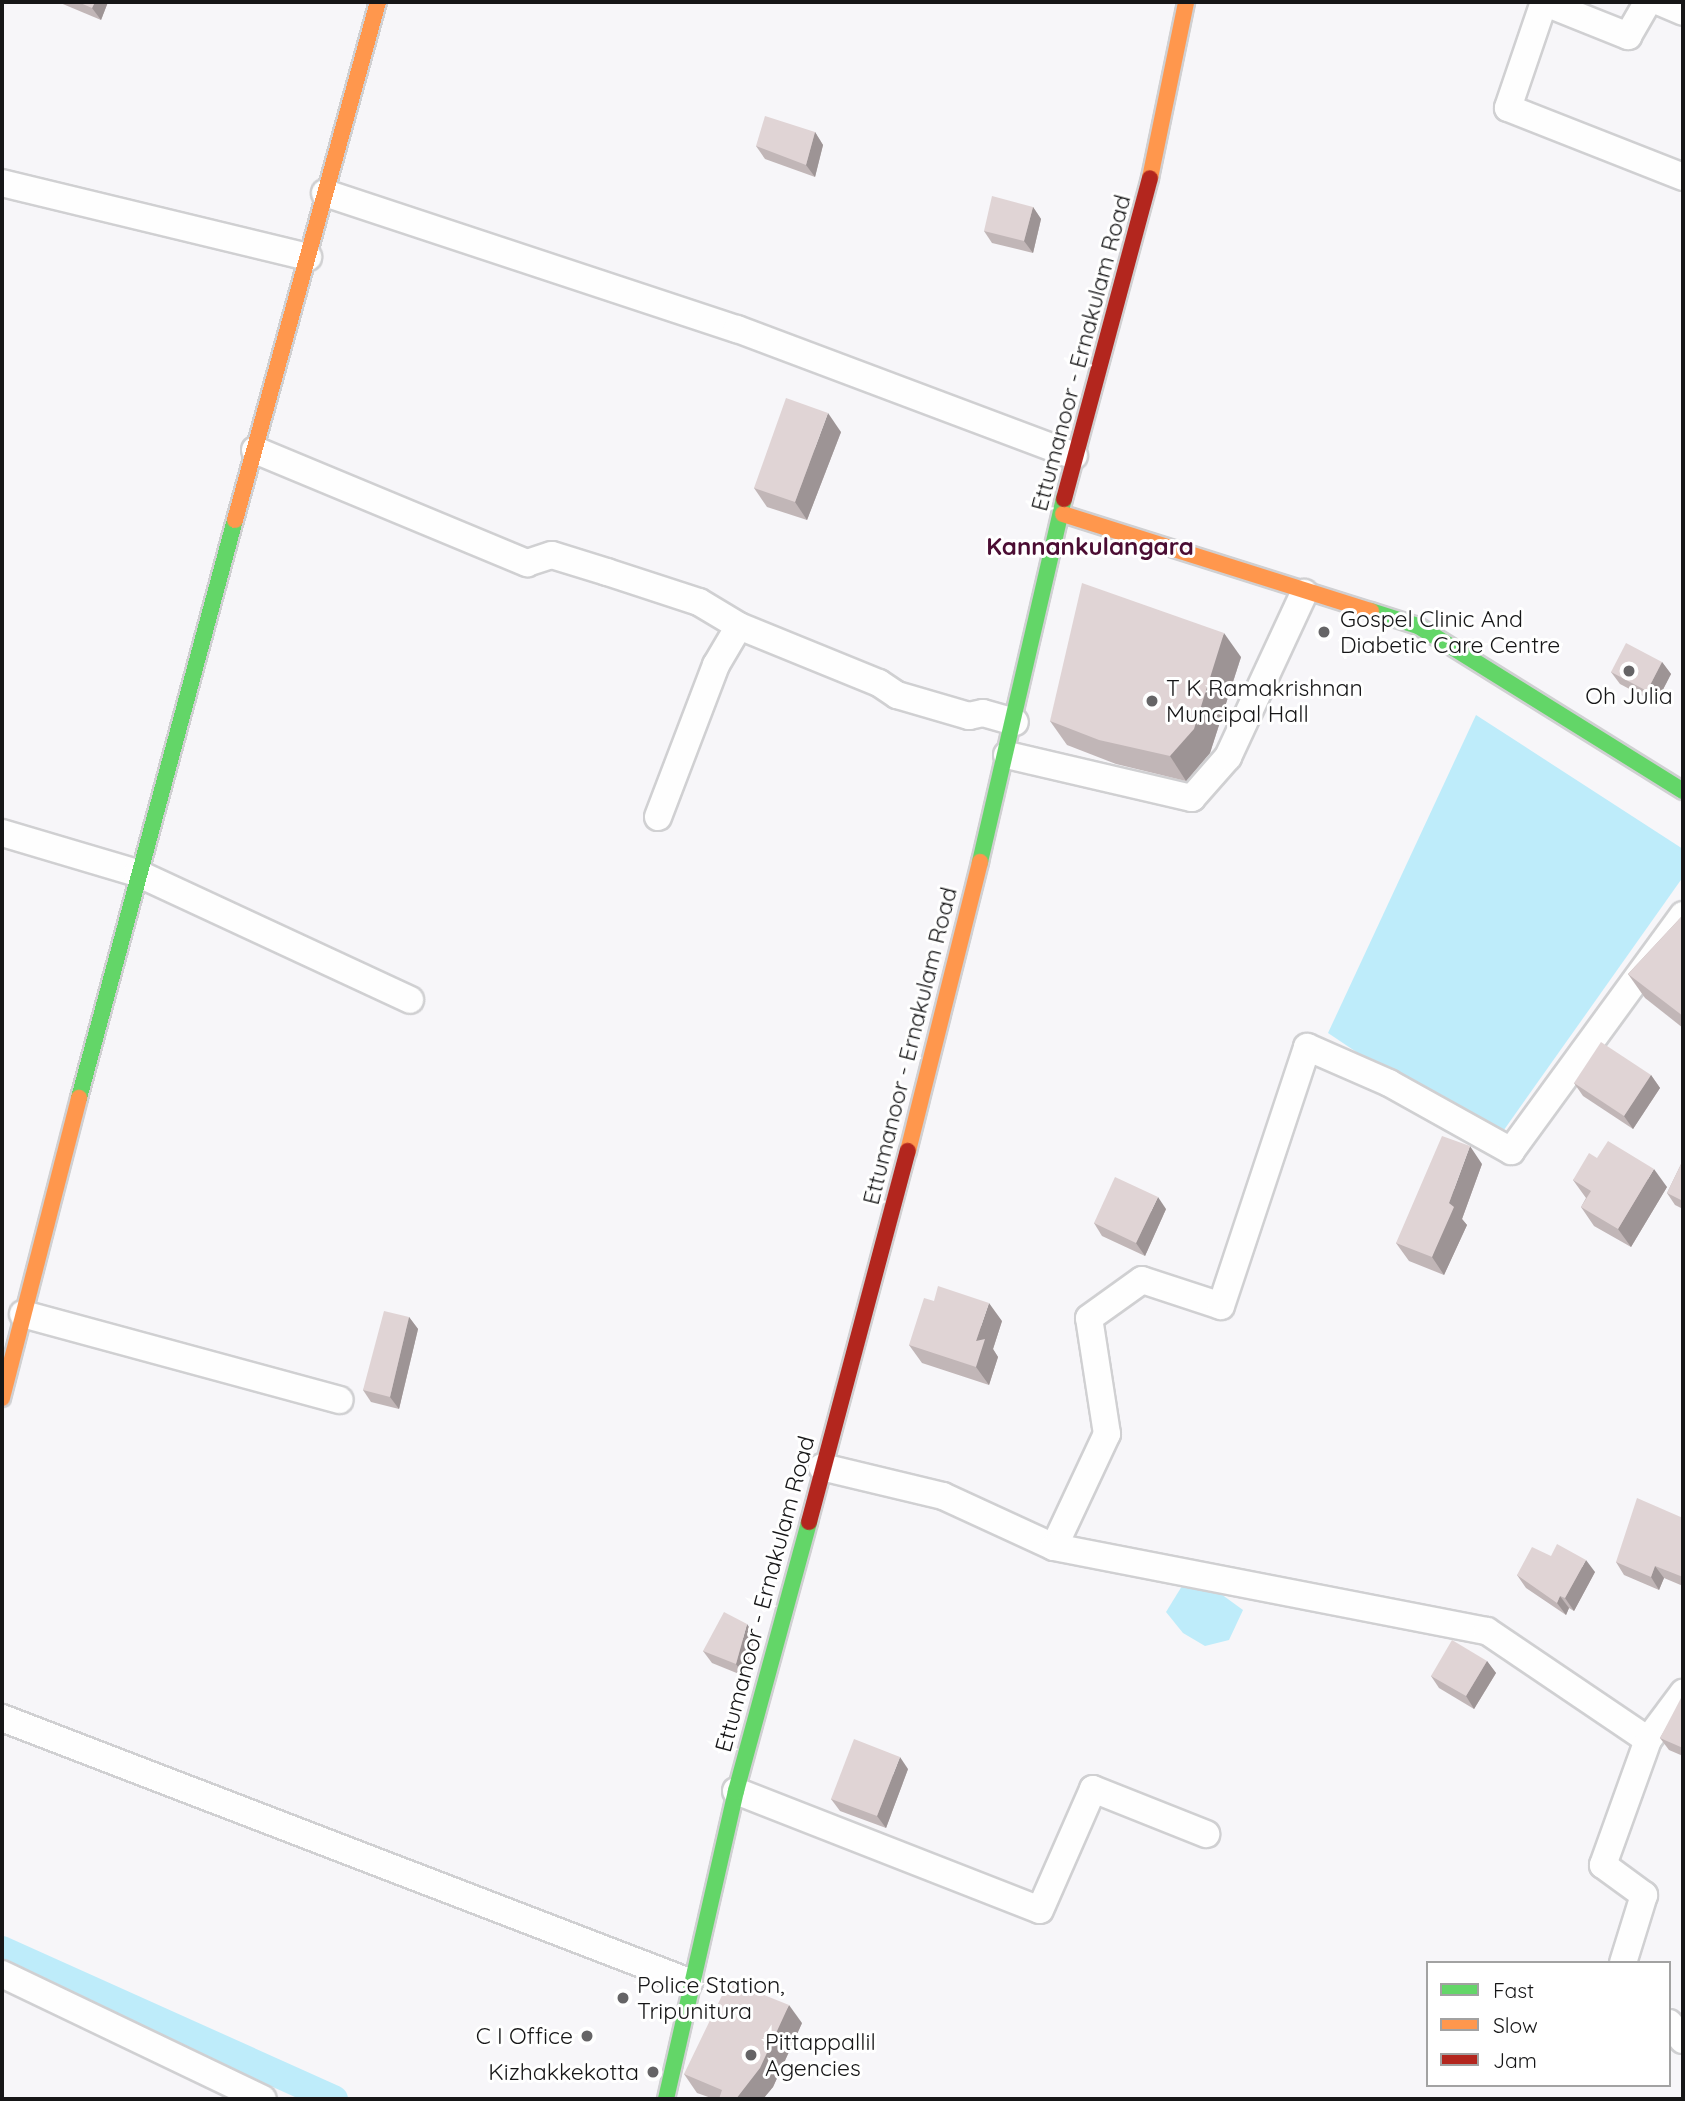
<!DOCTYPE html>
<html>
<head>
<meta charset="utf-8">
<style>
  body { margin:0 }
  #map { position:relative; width:1685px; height:2101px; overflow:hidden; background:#f7f6f9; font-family:Quicksand,sans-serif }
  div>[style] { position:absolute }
  .water>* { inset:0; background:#beecfa }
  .canal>* { height:28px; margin:-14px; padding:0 14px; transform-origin:14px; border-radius:14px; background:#beecfa }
  .roads { filter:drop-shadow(2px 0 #d0d0d2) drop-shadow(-2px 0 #d0d0d2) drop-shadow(0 2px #d0d0d2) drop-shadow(0 -2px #d0d0d2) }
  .street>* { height:26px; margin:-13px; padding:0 13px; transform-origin:13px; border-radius:13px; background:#fefefe }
  .fast>* { height:16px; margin:-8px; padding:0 8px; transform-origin:8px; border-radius:8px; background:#63d668 }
  .slow>* { height:16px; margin:-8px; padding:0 8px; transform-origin:8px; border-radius:8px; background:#ff974d }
  .jam>* { height:16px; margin:-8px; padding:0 8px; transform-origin:8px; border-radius:8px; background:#b3261e }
  .wall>* { inset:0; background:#c1b6b7 }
  .shaded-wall>* { inset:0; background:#9d9495 }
  .building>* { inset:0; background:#e0d4d5 }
  .dots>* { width:19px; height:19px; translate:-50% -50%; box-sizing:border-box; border:4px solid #fff; border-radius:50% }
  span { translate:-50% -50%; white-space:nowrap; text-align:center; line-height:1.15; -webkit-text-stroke:6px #fff; paint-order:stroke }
  .street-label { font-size:23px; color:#161617 }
  .poi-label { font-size:23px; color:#161617 }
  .left { translate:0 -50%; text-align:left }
  .right { translate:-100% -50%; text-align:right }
  .neighbourhood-label { font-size:24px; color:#4b0d33; font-weight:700 }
  .frame { position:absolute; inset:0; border:4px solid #161617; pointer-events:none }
  .legend { position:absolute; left:1426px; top:1961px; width:245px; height:126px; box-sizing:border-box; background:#fff; border:2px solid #a2a2a2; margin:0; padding:9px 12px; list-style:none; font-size:21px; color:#161617 }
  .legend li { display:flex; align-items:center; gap:14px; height:35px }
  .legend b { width:35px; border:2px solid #a2a2a2 }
</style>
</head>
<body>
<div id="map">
  <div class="water">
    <i style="clip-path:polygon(1476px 715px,1683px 849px,1683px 877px,1494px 1144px,1328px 1033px)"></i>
    <i style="clip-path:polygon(1182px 1586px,1210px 1586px,1243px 1610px,1229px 1640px,1205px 1646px,1183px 1633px,1166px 1612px)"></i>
  </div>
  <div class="canal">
    <i style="left:2px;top:1950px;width:364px;rotate:24.2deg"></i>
  </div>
  <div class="roads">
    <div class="street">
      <i style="left:1543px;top:2px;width:92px;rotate:21.8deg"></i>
      <i style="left:1628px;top:36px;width:39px;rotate:-60deg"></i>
      <i style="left:1544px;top:2px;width:112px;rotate:108.8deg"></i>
      <i style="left:1508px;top:108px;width:188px;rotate:21.5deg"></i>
      <i style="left:1660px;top:2px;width:25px;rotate:23deg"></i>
      <i style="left:2px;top:183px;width:315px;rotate:13.6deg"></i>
      <i style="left:325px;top:193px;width:434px;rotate:18.3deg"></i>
      <i style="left:737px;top:329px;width:360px;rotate:20.6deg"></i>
      <i style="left:255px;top:450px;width:295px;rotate:22.6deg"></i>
      <i style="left:527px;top:563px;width:26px;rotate:-18deg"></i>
      <i style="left:552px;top:555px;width:58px;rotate:17.2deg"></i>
      <i style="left:607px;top:572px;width:97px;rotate:18.1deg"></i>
      <i style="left:699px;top:602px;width:47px;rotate:31deg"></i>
      <i style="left:739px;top:626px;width:151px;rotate:22.2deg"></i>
      <i style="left:879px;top:683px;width:22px;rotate:34deg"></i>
      <i style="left:897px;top:695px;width:75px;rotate:16.3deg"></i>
      <i style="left:969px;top:716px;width:14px;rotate:-12deg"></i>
      <i style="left:983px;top:713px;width:33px;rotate:16deg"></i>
      <i style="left:1007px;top:755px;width:190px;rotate:13.1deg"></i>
      <i style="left:1192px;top:798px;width:55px;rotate:-48.7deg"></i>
      <i style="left:1228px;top:757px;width:181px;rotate:-65.1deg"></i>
      <i style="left:658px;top:817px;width:163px;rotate:-69.1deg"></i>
      <i style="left:716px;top:665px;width:45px;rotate:-59.5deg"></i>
      <i style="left:2px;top:833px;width:141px;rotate:16.5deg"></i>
      <i style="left:137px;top:873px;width:301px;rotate:24.9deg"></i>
      <i style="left:23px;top:1314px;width:328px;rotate:15.2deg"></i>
      <i style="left:822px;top:1467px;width:124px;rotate:13.5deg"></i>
      <i style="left:943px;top:1496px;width:122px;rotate:24.7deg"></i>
      <i style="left:1054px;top:1547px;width:125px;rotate:-64.9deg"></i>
      <i style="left:1107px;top:1434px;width:117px;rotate:-98.8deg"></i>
      <i style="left:1089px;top:1318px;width:65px;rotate:-35.6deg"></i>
      <i style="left:1142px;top:1280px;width:83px;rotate:18.2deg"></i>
      <i style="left:1221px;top:1306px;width:273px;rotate:-71.6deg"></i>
      <i style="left:1307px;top:1047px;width:90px;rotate:23.7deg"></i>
      <i style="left:1389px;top:1083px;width:140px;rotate:29.1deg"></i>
      <i style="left:1511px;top:1151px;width:292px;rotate:-53.9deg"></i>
      <i style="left:1054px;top:1547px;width:441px;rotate:11deg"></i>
      <i style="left:1487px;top:1631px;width:194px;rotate:34.1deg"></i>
      <i style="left:1648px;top:1740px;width:133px;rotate:109.8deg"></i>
      <i style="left:1603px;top:1865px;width:51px;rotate:36.2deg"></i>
      <i style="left:1644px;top:1895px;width:71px;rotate:107.2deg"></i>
      <i style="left:2px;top:1718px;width:736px;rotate:21.02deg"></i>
      <i style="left:1648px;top:1740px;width:59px;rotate:-53.3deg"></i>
      <i style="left:736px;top:1791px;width:326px;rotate:21.4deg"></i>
      <i style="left:1040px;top:1910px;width:132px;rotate:-66.3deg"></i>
      <i style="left:1093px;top:1789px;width:122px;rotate:21.7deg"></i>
      <i style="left:2px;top:1974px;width:289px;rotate:25.6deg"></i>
      <i style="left:1669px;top:2023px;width:22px;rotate:51deg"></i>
    </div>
    <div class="fast">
      <i style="left:1371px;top:611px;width:49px;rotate:17.7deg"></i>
      <i style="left:1418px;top:626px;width:312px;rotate:31.9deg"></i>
      <i style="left:980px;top:862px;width:373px;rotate:-77deg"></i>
      <i style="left:79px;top:1098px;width:599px;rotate:-74.9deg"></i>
      <i style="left:666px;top:2099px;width:316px;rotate:-77.2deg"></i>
      <i style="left:736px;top:1791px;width:279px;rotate:-74.8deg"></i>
    </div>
    <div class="slow">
      <i style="left:1150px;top:178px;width:180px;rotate:-78.4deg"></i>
      <i style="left:1063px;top:514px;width:323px;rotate:17.5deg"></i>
      <i style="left:235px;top:520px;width:537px;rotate:-74.57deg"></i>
      <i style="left:908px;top:1151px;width:298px;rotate:-76deg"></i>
      <i style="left:2px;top:1398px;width:310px;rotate:-75.6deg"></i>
    </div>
    <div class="jam">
      <i style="left:1064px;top:499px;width:332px;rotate:-75deg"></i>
      <i style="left:809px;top:1522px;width:384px;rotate:-75.1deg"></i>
    </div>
  </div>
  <div class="wall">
    <i style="clip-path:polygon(58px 2px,108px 2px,101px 20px)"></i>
    <i style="clip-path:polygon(815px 132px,823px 145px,815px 177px,765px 159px,756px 146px)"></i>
    <i style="clip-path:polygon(1033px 207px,1041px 219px,1033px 253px,992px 243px,984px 231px)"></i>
    <i style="clip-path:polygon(841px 432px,807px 520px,767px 507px,754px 488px)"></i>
    <i style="clip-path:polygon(1241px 657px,1210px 753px,1186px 781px,1116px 764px,1067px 745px,1050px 721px)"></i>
    <i style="clip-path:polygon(1662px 662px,1671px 674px,1656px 703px,1620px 684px,1611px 672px)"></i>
    <i style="clip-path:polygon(1683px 915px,1683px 1028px,1645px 998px,1628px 974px)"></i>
    <i style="clip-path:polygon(1651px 1075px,1660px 1088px,1633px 1129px,1583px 1096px,1574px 1083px)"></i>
    <i style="clip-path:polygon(1597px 1158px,1667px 1187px,1631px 1247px,1594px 1226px,1581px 1207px,1586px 1198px,1573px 1180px)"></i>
    <i style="clip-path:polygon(1683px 1160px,1683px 1209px,1675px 1205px,1667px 1193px)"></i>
    <i style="clip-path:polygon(1482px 1164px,1462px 1219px,1467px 1225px,1444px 1275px,1409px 1261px,1396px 1243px)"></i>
    <i style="clip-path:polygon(1166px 1209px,1145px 1256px,1102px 1236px,1094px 1223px)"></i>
    <i style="clip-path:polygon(409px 1317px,418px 1329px,399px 1409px,371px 1402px,363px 1390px)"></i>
    <i style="clip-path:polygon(1002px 1321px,993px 1349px,998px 1357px,989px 1385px,922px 1363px,909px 1345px)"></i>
    <i style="clip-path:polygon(1683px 1518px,1683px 1586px,1664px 1578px,1659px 1590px,1624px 1575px,1616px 1562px)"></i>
    <i style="clip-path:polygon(1551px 1556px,1595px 1572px,1574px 1611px,1569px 1608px,1566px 1615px,1526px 1588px,1517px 1575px)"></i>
    <i style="clip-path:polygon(755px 1636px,744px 1676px,712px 1663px,703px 1651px)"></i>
    <i style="clip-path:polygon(1487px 1661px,1496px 1673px,1474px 1709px,1439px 1688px,1431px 1676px)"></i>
    <i style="clip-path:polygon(1683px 1699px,1683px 1756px,1669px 1750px,1660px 1738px)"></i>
    <i style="clip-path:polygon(908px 1769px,886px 1828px,840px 1811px,831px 1799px)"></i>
    <i style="clip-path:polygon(802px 2023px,773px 2087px,763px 2099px,714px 2099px,697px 2093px,684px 2074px)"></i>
  </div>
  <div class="shaded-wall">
    <i style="clip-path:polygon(95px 2px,108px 2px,101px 20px,92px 8px)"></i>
    <i style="clip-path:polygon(815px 132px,823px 145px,815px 177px,806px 165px)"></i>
    <i style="clip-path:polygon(1033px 207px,1041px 219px,1033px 253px,1024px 241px)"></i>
    <i style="clip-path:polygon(828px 413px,841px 432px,807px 520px,795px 502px)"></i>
    <i style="clip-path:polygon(1224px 633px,1241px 657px,1210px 753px,1186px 781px,1170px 756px)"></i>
    <i style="clip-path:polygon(1662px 662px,1671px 674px,1656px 703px,1647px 691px)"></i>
    <i style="clip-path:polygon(1651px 1075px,1660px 1088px,1633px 1129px,1624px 1116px)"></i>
    <i style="clip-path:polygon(1470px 1146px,1482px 1164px,1462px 1219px,1467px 1225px,1444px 1275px,1432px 1257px,1449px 1203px)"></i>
    <i style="clip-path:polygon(1654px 1169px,1667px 1187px,1631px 1247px,1618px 1229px)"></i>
    <i style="clip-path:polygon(1158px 1197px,1166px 1209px,1145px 1256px,1136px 1243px)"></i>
    <i style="clip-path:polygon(989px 1303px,1002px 1321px,993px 1349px,998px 1357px,989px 1385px,976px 1367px,976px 1341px)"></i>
    <i style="clip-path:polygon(409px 1317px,418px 1329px,399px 1409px,390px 1397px)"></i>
    <i style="clip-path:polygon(1586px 1560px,1595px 1572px,1574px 1611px,1565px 1598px)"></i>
    <i style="clip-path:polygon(1655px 1566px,1664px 1578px,1659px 1590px,1651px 1577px)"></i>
    <i style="clip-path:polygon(1560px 1596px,1569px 1608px,1566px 1615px,1557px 1603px)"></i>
    <i style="clip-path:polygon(747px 1624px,755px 1636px,744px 1676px,736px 1664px)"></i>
    <i style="clip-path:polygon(1487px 1661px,1496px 1673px,1474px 1709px,1466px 1696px)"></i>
    <i style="clip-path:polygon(900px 1757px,908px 1769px,886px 1828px,877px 1816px)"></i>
    <i style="clip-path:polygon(789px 2005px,802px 2023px,773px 2087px,763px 2099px,736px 2099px)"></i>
  </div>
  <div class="building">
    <i style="clip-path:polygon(78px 2px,95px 2px,92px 8px)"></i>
    <i style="clip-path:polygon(765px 116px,815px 132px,806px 165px,756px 146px)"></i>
    <i style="clip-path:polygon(992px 196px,1033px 207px,1024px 241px,984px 231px)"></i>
    <i style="clip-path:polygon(786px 398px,828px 413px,795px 502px,754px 488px)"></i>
    <i style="clip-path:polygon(1082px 583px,1224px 633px,1194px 729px,1170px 756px,1099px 740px,1050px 721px)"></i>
    <i style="clip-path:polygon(1626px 643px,1662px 662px,1647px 691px,1611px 672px)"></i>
    <i style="clip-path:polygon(1683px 915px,1683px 1016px,1628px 974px)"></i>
    <i style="clip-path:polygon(1601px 1042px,1651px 1075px,1624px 1116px,1574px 1083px)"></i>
    <i style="clip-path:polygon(1442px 1136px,1470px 1146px,1449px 1203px,1454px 1207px,1432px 1257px,1396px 1243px)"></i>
    <i style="clip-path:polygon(1608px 1141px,1654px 1169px,1618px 1229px,1581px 1207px,1591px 1191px,1573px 1180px,1589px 1153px,1597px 1158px)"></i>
    <i style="clip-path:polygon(1683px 1160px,1683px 1201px,1667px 1193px)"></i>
    <i style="clip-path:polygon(1115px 1177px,1158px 1197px,1136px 1243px,1094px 1223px)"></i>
    <i style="clip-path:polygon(938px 1286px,989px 1303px,976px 1341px,985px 1339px,976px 1367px,909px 1345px,924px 1298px,934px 1301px)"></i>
    <i style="clip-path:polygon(384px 1311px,409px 1317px,390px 1397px,363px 1390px)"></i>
    <i style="clip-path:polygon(1637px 1498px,1683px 1518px,1683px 1577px,1655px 1566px,1651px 1577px,1616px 1562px)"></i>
    <i style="clip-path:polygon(1557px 1544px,1586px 1560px,1565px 1598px,1560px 1596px,1557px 1603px,1517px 1575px,1532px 1547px,1551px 1556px)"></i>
    <i style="clip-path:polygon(724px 1612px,747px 1624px,736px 1664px,703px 1651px)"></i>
    <i style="clip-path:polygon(1452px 1640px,1487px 1661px,1466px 1696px,1431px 1676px)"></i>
    <i style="clip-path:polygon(1681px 1698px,1683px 1699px,1683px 1748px,1660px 1738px)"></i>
    <i style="clip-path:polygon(854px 1739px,900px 1757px,877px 1816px,831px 1799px)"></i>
    <i style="clip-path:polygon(729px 1981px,789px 2005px,760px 2068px,736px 2099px,719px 2099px,722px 2090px,684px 2074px)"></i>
  </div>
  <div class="dots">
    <i style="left:1324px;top:632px;background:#656466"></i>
    <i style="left:1629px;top:671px;background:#656466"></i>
    <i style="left:1152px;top:701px;background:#656466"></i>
    <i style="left:623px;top:1998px;background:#656466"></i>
    <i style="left:587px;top:2036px;background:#656466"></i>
    <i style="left:751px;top:2055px;background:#656466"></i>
    <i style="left:653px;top:2072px;background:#656466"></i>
  </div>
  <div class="street-label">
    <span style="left:1081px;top:353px;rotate:-75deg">Ettumanoor - Ernakulam Road</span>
    <span style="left:910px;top:1046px;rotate:-76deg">Ettumanoor - Ernakulam Road</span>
    <span style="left:765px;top:1594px;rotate:-75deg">Ettumanoor - Ernakulam Road</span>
  </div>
  <div class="poi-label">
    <span class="left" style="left:1340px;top:632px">Gospel Clinic And<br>Diabetic Care Centre</span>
    <span class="left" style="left:1166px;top:701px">T K Ramakrishnan<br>Muncipal Hall</span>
    <span style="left:1629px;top:696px">Oh Julia</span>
    <span class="left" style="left:637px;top:1998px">Police Station,<br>Tripunitura</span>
    <span class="right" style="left:573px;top:2036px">C I Office</span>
    <span class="left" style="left:765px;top:2055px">Pittappallil<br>Agencies</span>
    <span class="right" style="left:639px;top:2072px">Kizhakkekotta</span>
  </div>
  <div class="neighbourhood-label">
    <span style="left:1090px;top:547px">Kannankulangara</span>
  </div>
  <div class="frame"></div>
  <ul class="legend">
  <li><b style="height:9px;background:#63d668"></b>Fast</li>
  <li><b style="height:9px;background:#ff974d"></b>Slow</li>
  <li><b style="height:9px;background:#b3261e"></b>Jam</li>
  </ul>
</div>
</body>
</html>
